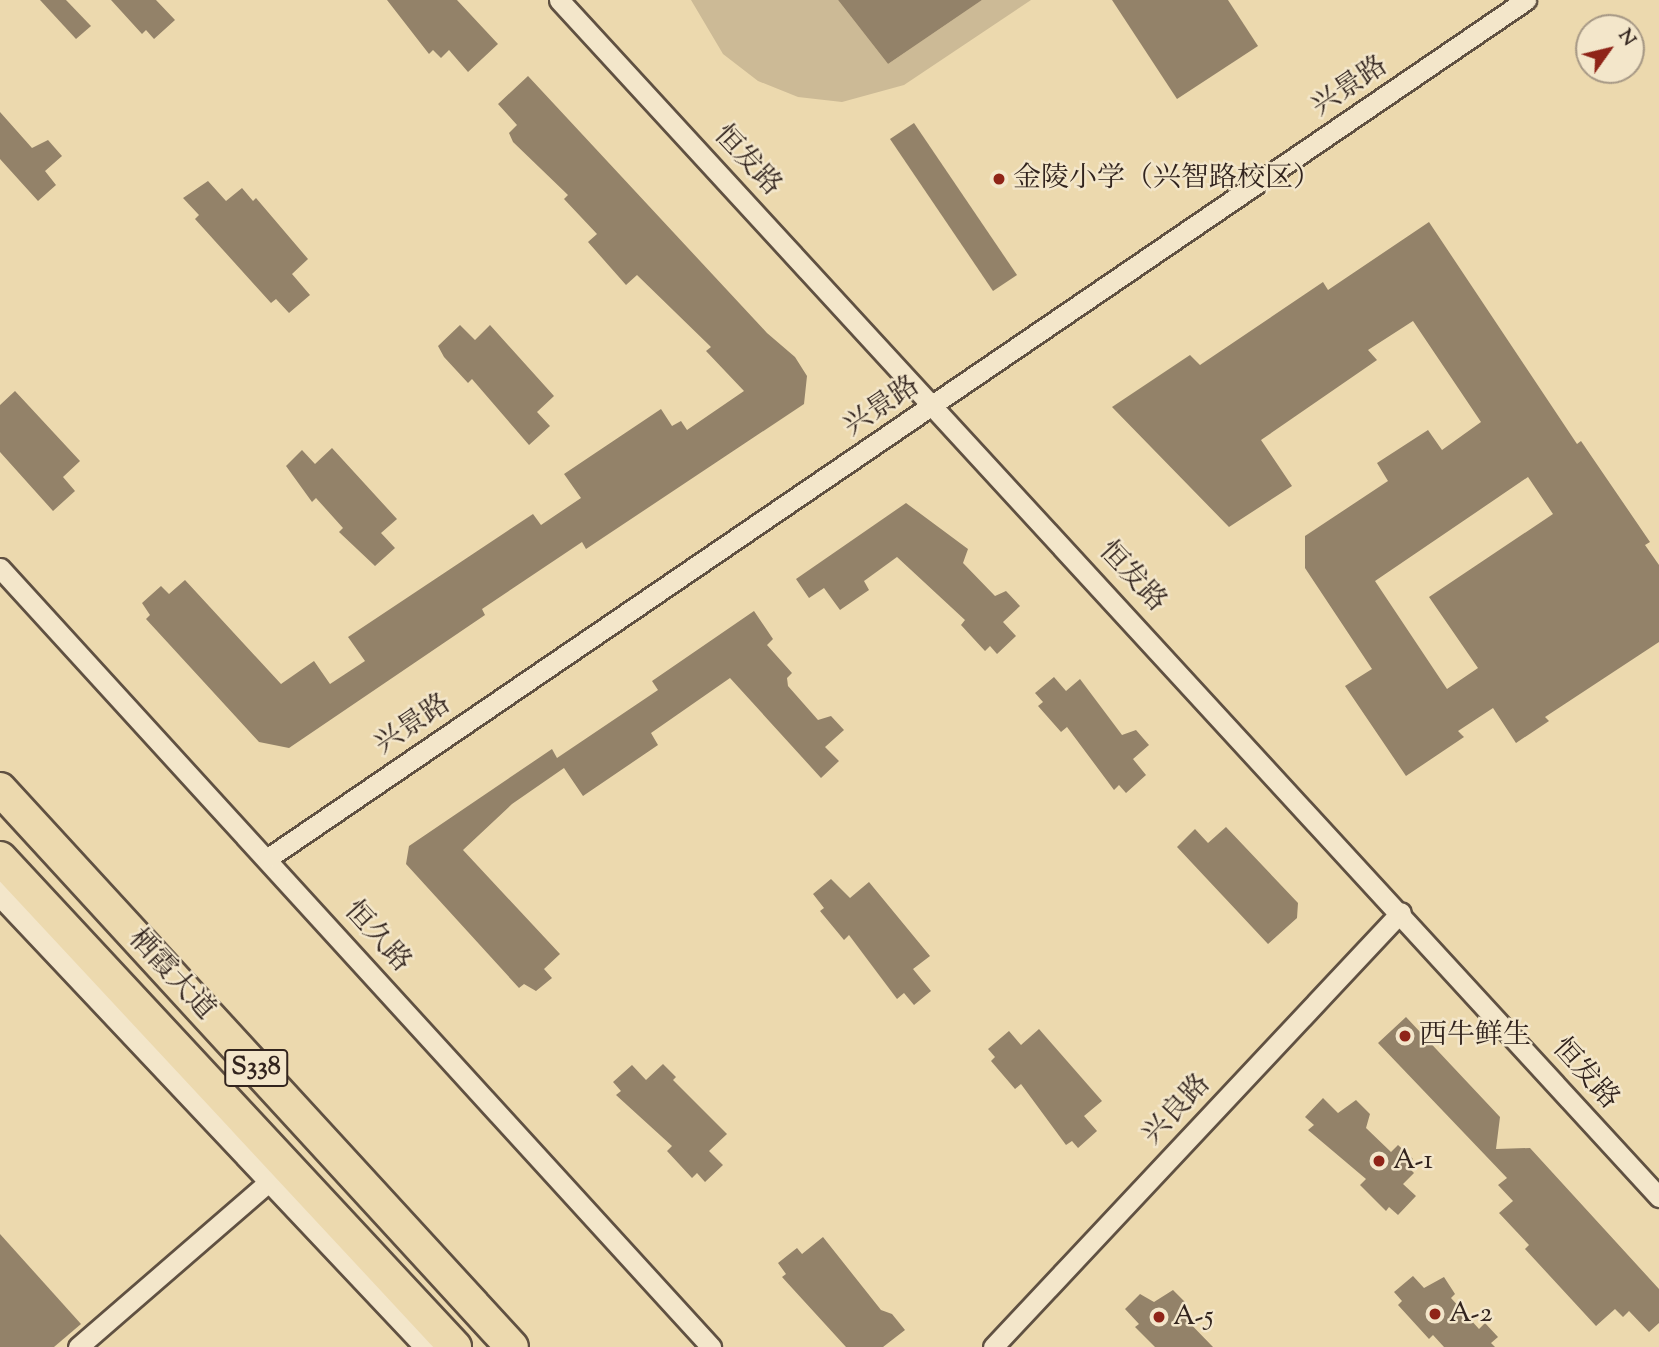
<!DOCTYPE html>
<html>
<head>
<meta charset="utf-8">
<style>
  body { margin:0 }
  #map { position:relative; width:1659px; height:1347px; overflow:hidden; background:#ecd9ae; font-family:"Sorts Mill Goudy","Noto Serif SC",serif }
  div>[style] { position:absolute }
  .green>* { inset:0; background:#ccba96 }
  .building>* { inset:0; background:#938269 }
  .roads { filter:drop-shadow(2px 0 #605142) drop-shadow(-2px 0 #605142) drop-shadow(0 2px #605142) drop-shadow(0 -2px #605142) }
  .minor>* { height:19px; margin:-9.5px; padding:0 9.5px; transform-origin:9.5px; border-radius:9.5px; background:#f3e6ca }
  .tertiary>* { height:24px; margin:-12px; padding:0 12px; transform-origin:12px; border-radius:12px; background:#f3e6ca }
  .primary>* { height:32px; margin:-16px; padding:0 16px; transform-origin:16px; border-radius:16px; background:#ecd9ae }
  .dots>* { width:19px; height:19px; translate:-50% -50%; box-sizing:border-box; border:4px solid #f3e6ca; border-radius:50% }
  span { translate:-50% -50%; white-space:nowrap; text-align:center; line-height:1.15; -webkit-text-stroke:5px #f3e6ca; paint-order:stroke }
  .shield-label span { padding:2px 5px; background:#f3e6ca; border:2px solid; border-radius:5px; -webkit-text-stroke-width:0 }
  .shield-label { font-size:26px; color:#32241e; font-weight:700 }
  .street-label { font-size:28px; color:#32241e }
  .poi-label { font-size:28px; color:#32241e }
  .left { translate:0 -50%; text-align:left }
  .north { position:absolute; left:1575px; top:14px; width:70px; height:70px; box-sizing:border-box; background:#f3e6ca; border:2px solid #a69885; border-radius:50%; rotate:56deg; font-size:19px; font-weight:700; line-height:28px; text-align:center; color:#32241e }
  .north::after { content:''; display:block; margin:auto; width:24px; height:32px; background:#8f2418; clip-path:polygon(50% 0,100% 100%,50% 72%,0 100%) }
</style>
</head>
<body>
<div id="map">
  <div class="green">
    <i style="clip-path:polygon(691px 0,838px 0,888px 64px,982px 0,1031px 0,904px 85px,842px 102px,798px 97px,758px 81px,723px 54px)"></i>
  </div>
  <div class="building">
    <i style="clip-path:polygon(40px 0,66px 0,91px 26px,76px 39px)"></i>
    <i style="clip-path:polygon(111px 0,156px 0,175px 20px,154px 39px,146px 30px,142px 34px)"></i>
    <i style="clip-path:polygon(387px 0,457px 0,498px 44px,468px 72px,449px 50px,441px 58px,433px 50px,429px 54px)"></i>
    <i style="clip-path:polygon(838px 0,982px 0,888px 64px)"></i>
    <i style="clip-path:polygon(1112px 0,1228px 0,1258px 46px,1177px 99px)"></i>
    <i style="clip-path:polygon(528px 76px,767px 333px,795px 357px,807px 376px,804px 404px,586px 549px,582px 542px,482px 609px,485px 615px,289px 748px,259px 742px,146px 619px,150px 615px,142px 603px,161px 586px,169px 594px,185px 580px,281px 684px,314px 661px,330px 684px,365px 661px,348px 637px,533px 514px,541px 525px,581px 498px,564px 474px,661px 409px,672px 426px,681px 421px,687px 430px,744px 391px,706px 351px,711px 347px,637px 275px,626px 285px,588px 242px,597px 234px,564px 199px,568px 195px,513px 142px,509px 133px,517px 125px,498px 104px)"></i>
    <i style="clip-path:polygon(0 112px,32px 148px,48px 140px,62px 156px,45px 171px,56px 185px,38px 201px,0 159px)"></i>
    <i style="clip-path:polygon(914px 123px,1017px 275px,993px 291px,890px 139px)"></i>
    <i style="clip-path:polygon(208px 181px,226px 201px,242px 188px,253px 201px,256px 198px,308px 259px,292px 274px,310px 295px,289px 313px,276px 299px,271px 303px,195px 219px,199px 215px,183px 198px)"></i>
    <i style="clip-path:polygon(evenodd,1429px 222px,1577px 444px,1581px 441px,1650px 542px,1645px 545px,1659px 565px,1659px 642px,1545px 717px,1549px 721px,1516px 743px,1493px 708px,1458px 731px,1464px 737px,1406px 776px,1345px 686px,1372px 669px,1305px 568px,1305px 536px,1388px 481px,1377px 463px,1428px 430px,1442px 450px,1481px 422px,1413px 321px,1368px 350px,1377px 360px,1261px 440px,1292px 486px,1229px 527px,1112px 407px,1190px 355px,1200px 365px,1323px 282px,1328px 290px,1429px 222px,1528px 477px,1553px 514px,1429px 597px,1478px 668px,1447px 689px,1375px 581px,1528px 477px)"></i>
    <i style="clip-path:polygon(460px 325px,475px 340px,490px 325px,554px 396px,537px 412px,550px 426px,529px 445px,472px 379px,468px 383px,444px 357px,438px 346px)"></i>
    <i style="clip-path:polygon(15px 391px,80px 461px,63px 477px,75px 491px,53px 511px,0 452px,0 405px)"></i>
    <i style="clip-path:polygon(332px 448px,397px 519px,381px 533px,395px 548px,375px 566px,339px 532px,343px 528px,316px 498px,312px 502px,286px 466px,302px 450px,315px 464px)"></i>
    <i style="clip-path:polygon(906px 503px,968px 549px,963px 563px,995px 596px,1006px 591px,1020px 606px,1003px 622px,1016px 636px,997px 654px,990px 646px,985px 651px,961px 625px,965px 620px,897px 557px,864px 581px,869px 590px,840px 610px,824px 588px,809px 598px,796px 579px)"></i>
    <i style="clip-path:polygon(754px 611px,773px 639px,767px 645px,792px 673px,787px 678px,788px 686px,818px 720px,831px 716px,844px 730px,825px 747px,839px 761px,821px 778px,730px 678px,651px 733px,658px 745px,583px 796px,564px 768px,512px 804px,463px 850px,560px 954px,544px 969px,552px 978px,536px 991px,524px 984px,519px 988px,406px 864px,409px 846px,552px 749px,557px 758px,658px 690px,652px 681px)"></i>
    <i style="clip-path:polygon(1054px 677px,1066px 691px,1080px 679px,1122px 735px,1136px 730px,1149px 745px,1133px 759px,1146px 775px,1126px 793px,1119px 785px,1114px 790px,1067px 727px,1061px 732px,1038px 706px,1043px 702px,1035px 693px)"></i>
    <i style="clip-path:polygon(1226px 827px,1298px 903px,1297px 918px,1268px 944px,1177px 847px,1195px 829px,1208px 843px)"></i>
    <i style="clip-path:polygon(831px 879px,850px 898px,869px 882px,930px 956px,913px 969px,931px 991px,914px 1005px,904px 993px,897px 999px,849px 935px,844px 940px,820px 911px,824px 908px,813px 894px)"></i>
    <i style="clip-path:polygon(1406px 1017px,1500px 1117px,1496px 1149px,1530px 1148px,1659px 1289px,1659px 1323px,1649px 1332px,1629px 1311px,1623px 1317px,1615px 1309px,1596px 1326px,1525px 1249px,1529px 1245px,1499px 1213px,1513px 1201px,1498px 1185px,1507px 1178px,1378px 1043px)"></i>
    <i style="clip-path:polygon(1039px 1029px,1102px 1101px,1084px 1116px,1097px 1131px,1078px 1148px,1072px 1141px,1066px 1145px,1021px 1084px,1015px 1089px,991px 1061px,995px 1057px,988px 1049px,1009px 1031px,1021px 1045px)"></i>
    <i style="clip-path:polygon(663px 1064px,676px 1077px,673px 1080px,727px 1134px,709px 1151px,723px 1165px,705px 1182px,697px 1173px,692px 1178px,667px 1151px,672px 1146px,616px 1095px,621px 1091px,613px 1082px,632px 1065px,646px 1080px)"></i>
    <i style="clip-path:polygon(1323px 1098px,1338px 1113px,1356px 1100px,1370px 1114px,1366px 1128px,1391px 1152px,1398px 1145px,1413px 1159px,1406px 1165px,1414px 1173px,1403px 1184px,1416px 1196px,1398px 1215px,1389px 1207px,1386px 1211px,1360px 1185px,1366px 1179px,1308px 1130px,1314px 1125px,1305px 1117px)"></i>
    <i style="clip-path:polygon(0 1234px,81px 1324px,54px 1347px,0 1347px)"></i>
    <i style="clip-path:polygon(823px 1237px,881px 1310px,892px 1314px,905px 1330px,883px 1347px,846px 1347px,782px 1277px,786px 1274px,778px 1263px,797px 1248px,802px 1254px)"></i>
    <i style="clip-path:polygon(1413px 1276px,1424px 1288px,1444px 1277px,1455px 1294px,1451px 1298px,1479px 1329px,1485px 1323px,1498px 1337px,1491px 1343px,1495px 1347px,1444px 1347px,1433px 1335px,1429px 1339px,1398px 1305px,1402px 1301px,1394px 1292px)"></i>
    <i style="clip-path:polygon(1173px 1290px,1186px 1303px,1178px 1311px,1213px 1347px,1155px 1347px,1135px 1327px,1139px 1324px,1125px 1309px,1140px 1294px,1154px 1302px)"></i>
  </div>
  <div class="roads">
    <div class="minor">
      <i style="left:559px;top:0;width:1626px;rotate:47.42deg"></i>
      <i style="left:0;top:568px;width:1055px;rotate:47.61deg"></i>
      <i style="left:268px;top:858px;width:1523px;rotate:-34.3deg"></i>
      <i style="left:78px;top:1347px;width:258px;rotate:-40.9deg"></i>
      <i style="left:993px;top:1347px;width:596px;rotate:-46.83deg"></i>
    </div>
    <div class="tertiary">
      <i style="left:0;top:893px;width:624px;rotate:46.69deg"></i>
    </div>
    <div class="primary">
      <i style="left:0;top:789px;width:757px;rotate:47.46deg"></i>
      <i style="left:0;top:858px;width:668px;rotate:47.06deg"></i>
    </div>
  </div>
  <div class="dots">
    <i style="left:999px;top:179px;background:#8f2418"></i>
    <i style="left:1405px;top:1036px;background:#8f2418"></i>
    <i style="left:1379px;top:1161px;background:#8f2418"></i>
    <i style="left:1435px;top:1314px;background:#8f2418"></i>
    <i style="left:1159px;top:1317px;background:#8f2418"></i>
  </div>
  <div class="shield-label">
    <span style="left:256px;top:1068px">S338</span>
  </div>
  <div class="street-label">
    <span style="left:1350px;top:87px;rotate:-34deg">兴景路</span>
    <span style="left:747px;top:161px;rotate:47deg">恒发路</span>
    <span style="left:882px;top:407px;rotate:-34deg">兴景路</span>
    <span style="left:1132px;top:577px;rotate:47deg">恒发路</span>
    <span style="left:413px;top:725px;rotate:-34deg">兴景路</span>
    <span style="left:377px;top:937px;rotate:48deg">恒久路</span>
    <span style="left:171px;top:975px;rotate:47deg">栖霞大道</span>
    <span style="left:1585px;top:1074px;rotate:48deg">恒发路</span>
    <span style="left:1177px;top:1110px;rotate:-47deg">兴良路</span>
  </div>
  <div class="poi-label">
    <span class="left" style="left:1013px;top:179px">金陵小学（兴智路校区）</span>
    <span class="left" style="left:1419px;top:1036px">西牛鲜生</span>
    <span class="left" style="left:1393px;top:1161px">A-1</span>
    <span class="left" style="left:1449px;top:1314px">A-2</span>
    <span class="left" style="left:1173px;top:1317px">A-5</span>
  </div>
  <div class="north">N</div>
</div>
</body>
</html>
